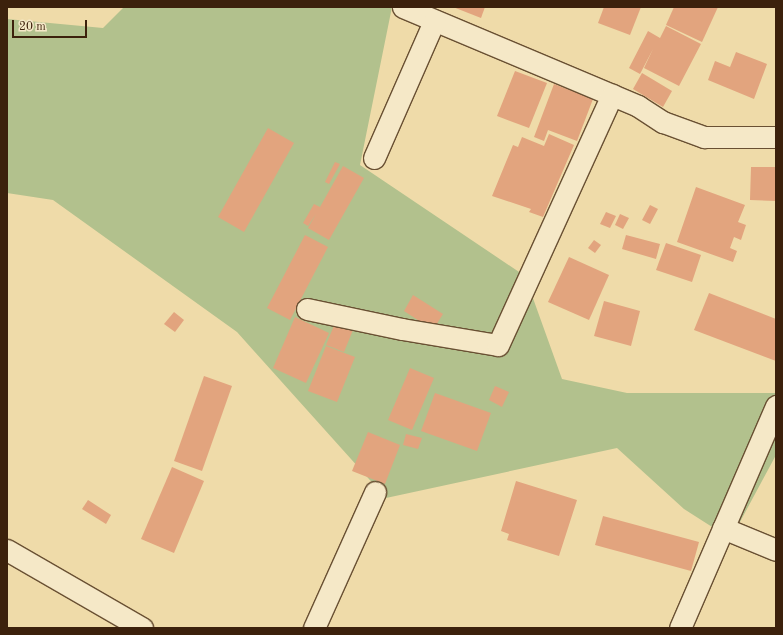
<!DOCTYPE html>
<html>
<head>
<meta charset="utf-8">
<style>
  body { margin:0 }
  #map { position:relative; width:783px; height:635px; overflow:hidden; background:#efdba9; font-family:"Old Standard TT",serif }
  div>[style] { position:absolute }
  .green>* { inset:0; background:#b2c18d }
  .building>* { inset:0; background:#e2a47e }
  .roads { filter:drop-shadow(1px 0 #695033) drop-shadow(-1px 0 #695033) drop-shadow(0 1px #695033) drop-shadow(0 -1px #695033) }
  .street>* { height:21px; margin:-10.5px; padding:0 10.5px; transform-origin:10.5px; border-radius:10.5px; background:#f5e8c7 }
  span { translate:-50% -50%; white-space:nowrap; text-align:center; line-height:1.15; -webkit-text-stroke:3px #f5e8c7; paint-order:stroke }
  .frame { position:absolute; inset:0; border:8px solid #3c210c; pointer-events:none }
  .scale { position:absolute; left:12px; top:20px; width:75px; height:18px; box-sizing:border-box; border:2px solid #3c210c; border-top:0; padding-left:5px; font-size:12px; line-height:14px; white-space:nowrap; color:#3c210c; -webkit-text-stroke:3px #f5e8c7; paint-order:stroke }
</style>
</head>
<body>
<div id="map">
  <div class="green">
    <i style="clip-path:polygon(124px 7px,392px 7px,360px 165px,525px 276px,562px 379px,627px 393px,776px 393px,776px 455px,683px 628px,720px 532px,684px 509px,617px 448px,386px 498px,237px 332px,53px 200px,7px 193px,7px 19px,103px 28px)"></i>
  </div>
  <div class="building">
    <i style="clip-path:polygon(453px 7px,485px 7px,481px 18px)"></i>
    <i style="clip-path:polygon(604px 7px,641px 7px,630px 35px,598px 23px)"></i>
    <i style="clip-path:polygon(674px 7px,718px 7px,702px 42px,666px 25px)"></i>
    <i style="clip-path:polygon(666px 26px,701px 44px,679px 86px,644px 68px,653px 49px,640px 74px,629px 68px,648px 31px,660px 38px)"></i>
    <i style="clip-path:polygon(736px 52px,767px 64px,754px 99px,708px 80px,715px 61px,730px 67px)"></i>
    <i style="clip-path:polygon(515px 71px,547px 83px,529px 128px,497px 116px)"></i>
    <i style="clip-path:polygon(642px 73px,672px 91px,663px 107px,633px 89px)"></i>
    <i style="clip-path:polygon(554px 84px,593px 99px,577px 141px,548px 130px,544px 141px,534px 137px)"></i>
    <i style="clip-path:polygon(268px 128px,294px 143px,244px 232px,218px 217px)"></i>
    <i style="clip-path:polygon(549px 134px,574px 145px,543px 217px,529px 212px,531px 209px,492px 196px,513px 145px,518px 147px,522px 137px,544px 146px)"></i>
    <i style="clip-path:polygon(335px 162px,340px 164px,329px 184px,325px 182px)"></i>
    <i style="clip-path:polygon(343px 166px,364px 178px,329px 240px,308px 228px,316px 214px,308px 226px,303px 223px,314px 204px,320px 207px)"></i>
    <i style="clip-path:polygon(751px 167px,776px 167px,776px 201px,750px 200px)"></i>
    <i style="clip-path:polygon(696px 187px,745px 205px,738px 222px,746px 225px,741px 240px,734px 237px,730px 248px,737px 251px,733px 262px,677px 242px)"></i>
    <i style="clip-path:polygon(650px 205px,658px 209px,650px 224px,642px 220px)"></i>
    <i style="clip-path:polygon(606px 212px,616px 216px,610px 228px,600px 224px)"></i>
    <i style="clip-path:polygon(620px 214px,629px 218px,623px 229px,615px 225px)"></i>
    <i style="clip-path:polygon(305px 235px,328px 247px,290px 320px,267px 308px)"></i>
    <i style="clip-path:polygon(626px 235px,660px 244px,656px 259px,622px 249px)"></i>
    <i style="clip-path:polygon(594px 240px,601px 245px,595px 253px,588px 248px)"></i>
    <i style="clip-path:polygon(666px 243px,701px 255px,692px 282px,656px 270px)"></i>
    <i style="clip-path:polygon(569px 257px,609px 275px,589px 320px,548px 302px)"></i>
    <i style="clip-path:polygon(709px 293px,776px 319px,776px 361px,694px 330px)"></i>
    <i style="clip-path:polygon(413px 295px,443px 314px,433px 330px,404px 311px)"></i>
    <i style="clip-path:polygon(604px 301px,640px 311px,631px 346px,594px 336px)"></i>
    <i style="clip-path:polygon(174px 312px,184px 320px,175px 332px,164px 324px)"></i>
    <i style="clip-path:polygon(295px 317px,329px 333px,306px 383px,273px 368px)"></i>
    <i style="clip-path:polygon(335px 323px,353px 330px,344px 352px,326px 345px)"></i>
    <i style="clip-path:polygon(326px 346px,355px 357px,337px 402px,308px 391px)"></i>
    <i style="clip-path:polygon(410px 368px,434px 378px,412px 430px,388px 420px)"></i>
    <i style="clip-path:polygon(204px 376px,232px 386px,202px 471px,174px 461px)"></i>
    <i style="clip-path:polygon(495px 386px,509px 392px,502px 407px,489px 400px)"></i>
    <i style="clip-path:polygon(435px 393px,491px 413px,477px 451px,421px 431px)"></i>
    <i style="clip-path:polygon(368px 432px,400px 445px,385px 484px,352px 471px)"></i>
    <i style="clip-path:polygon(406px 434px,422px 438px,418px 449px,403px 445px)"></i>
    <i style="clip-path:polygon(172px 467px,204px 481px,174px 553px,141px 539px)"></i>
    <i style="clip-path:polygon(516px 481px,577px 500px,559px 556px,507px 540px,509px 534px,501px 531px)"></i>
    <i style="clip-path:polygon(88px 500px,111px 515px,106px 524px,82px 509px)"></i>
    <i style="clip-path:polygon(603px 516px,699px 542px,691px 571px,595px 545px)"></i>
  </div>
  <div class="roads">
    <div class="street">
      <i style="left:403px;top:7px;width:255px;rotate:22.8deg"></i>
      <i style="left:638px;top:106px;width:30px;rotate:33deg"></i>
      <i style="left:663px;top:122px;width:44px;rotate:20.1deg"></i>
      <i style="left:704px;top:137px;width:72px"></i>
      <i style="left:374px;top:158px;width:150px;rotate:-66.3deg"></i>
      <i style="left:307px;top:309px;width:97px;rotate:11.9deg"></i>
      <i style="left:402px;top:329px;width:97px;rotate:9.5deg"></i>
      <i style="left:498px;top:345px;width:275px;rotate:-65.5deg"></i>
      <i style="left:723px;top:528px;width:57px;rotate:22.5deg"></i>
      <i style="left:7px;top:550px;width:156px;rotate:30deg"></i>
      <i style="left:314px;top:628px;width:149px;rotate:-65.8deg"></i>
      <i style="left:680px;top:628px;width:242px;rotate:-66.6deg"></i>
    </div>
  </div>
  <div class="frame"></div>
  <div class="scale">20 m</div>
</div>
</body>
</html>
